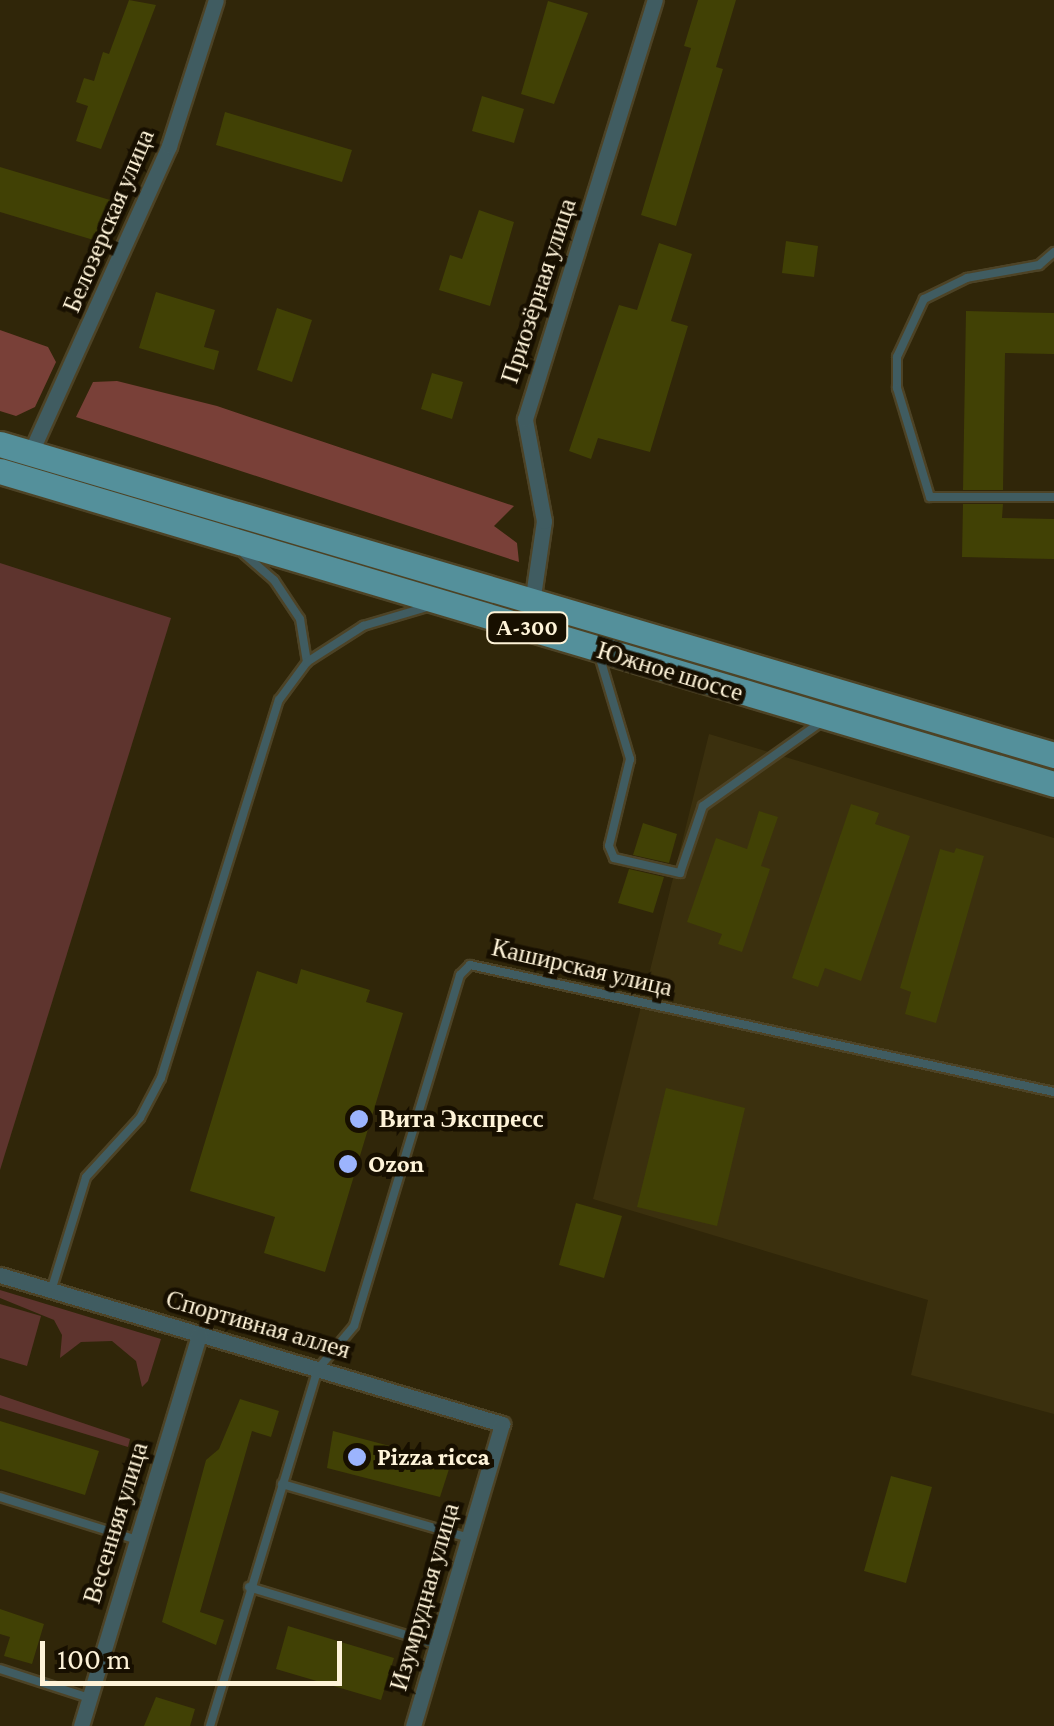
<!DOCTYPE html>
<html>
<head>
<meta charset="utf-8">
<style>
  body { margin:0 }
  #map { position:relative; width:1054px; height:1726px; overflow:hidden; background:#302609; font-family:"Crimson Pro",serif }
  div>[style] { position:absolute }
  .built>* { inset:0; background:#3b300e }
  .green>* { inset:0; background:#5e342e }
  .forest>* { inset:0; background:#794038 }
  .building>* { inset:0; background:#414105 }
  .roads { filter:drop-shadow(2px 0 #4d4326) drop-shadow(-2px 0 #4d4326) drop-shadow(0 2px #4d4326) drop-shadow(0 -2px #4d4326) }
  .service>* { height:8px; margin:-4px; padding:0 4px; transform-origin:4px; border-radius:4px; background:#405c61 }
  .minor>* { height:15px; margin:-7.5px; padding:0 7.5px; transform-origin:7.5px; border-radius:7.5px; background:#405c61 }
  .primary>* { height:25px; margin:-12.5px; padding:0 12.5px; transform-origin:12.5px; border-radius:12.5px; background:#54909b }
  .dots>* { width:28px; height:28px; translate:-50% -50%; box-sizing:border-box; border:5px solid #170f00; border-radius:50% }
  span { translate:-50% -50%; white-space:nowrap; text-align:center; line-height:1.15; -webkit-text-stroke:9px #170f00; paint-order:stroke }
  .shield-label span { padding:2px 8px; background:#170f00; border:2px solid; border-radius:8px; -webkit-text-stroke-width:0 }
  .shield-label { font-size:22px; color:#fef3d8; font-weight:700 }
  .street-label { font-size:25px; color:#fef3d8 }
  .poi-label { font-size:25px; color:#fef3d8; font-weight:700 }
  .left { translate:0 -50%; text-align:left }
  .scale { position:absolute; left:40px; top:1641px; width:302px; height:45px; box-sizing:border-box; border:5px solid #fef3d8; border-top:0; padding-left:12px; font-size:30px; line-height:35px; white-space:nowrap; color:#fef3d8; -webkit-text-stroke:8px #170f00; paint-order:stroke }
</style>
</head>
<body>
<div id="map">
  <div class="built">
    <i style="clip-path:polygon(709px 734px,1054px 838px,1054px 1414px,911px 1375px,928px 1300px,593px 1199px)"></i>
  </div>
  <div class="green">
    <i style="clip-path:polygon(0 563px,171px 618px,0 1170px)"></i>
    <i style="clip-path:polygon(0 1290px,161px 1339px,148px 1381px,142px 1387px,136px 1361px,112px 1341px,81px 1342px,60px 1358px,62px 1335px,54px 1320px,0 1298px)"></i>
    <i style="clip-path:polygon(0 1304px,41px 1316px,27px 1366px,0 1358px)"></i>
    <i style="clip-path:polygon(0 1395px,130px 1439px,128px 1447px,0 1408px)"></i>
  </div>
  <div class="forest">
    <i style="clip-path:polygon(0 330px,48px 347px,56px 362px,35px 407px,16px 416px,0 411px)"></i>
    <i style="clip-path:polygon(117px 381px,217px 406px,514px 506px,494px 526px,517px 543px,519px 562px,76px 417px,93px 382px)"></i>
  </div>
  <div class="building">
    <i style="clip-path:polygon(129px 0,156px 5px,101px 149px,76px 141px,88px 106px,76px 102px,84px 78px,94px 81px,103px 52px,109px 54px)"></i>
    <i style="clip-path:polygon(698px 0,736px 0,716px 67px,723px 69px,676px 226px,641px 215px,691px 48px,684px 46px)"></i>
    <i style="clip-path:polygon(548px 1px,588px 13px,554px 104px,521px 94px)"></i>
    <i style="clip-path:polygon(482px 96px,524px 109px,514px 143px,472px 131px)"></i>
    <i style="clip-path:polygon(225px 112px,352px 150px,342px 182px,216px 145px)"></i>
    <i style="clip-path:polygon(0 167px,120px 203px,107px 244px,0 212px)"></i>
    <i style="clip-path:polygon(479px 210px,514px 222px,490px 306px,439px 290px,450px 255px,462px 259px)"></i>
    <i style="clip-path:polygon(786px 241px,818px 246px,814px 277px,782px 273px)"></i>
    <i style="clip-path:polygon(659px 243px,692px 254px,671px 321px,688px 326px,650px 452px,598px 438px,591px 459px,569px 451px,619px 305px,637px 310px)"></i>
    <i style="clip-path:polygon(156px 292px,215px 310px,204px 347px,219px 351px,214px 370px,139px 348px)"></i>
    <i style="clip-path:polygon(277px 308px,312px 320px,292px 382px,257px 370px)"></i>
    <i style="clip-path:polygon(966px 311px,1054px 313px,1054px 354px,1005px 353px,1003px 490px,963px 490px)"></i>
    <i style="clip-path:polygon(432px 373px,463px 382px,452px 419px,421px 409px)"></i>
    <i style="clip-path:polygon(963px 504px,1003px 504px,1002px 518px,1054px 519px,1054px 559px,962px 557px)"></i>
    <i style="clip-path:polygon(851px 804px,879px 813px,875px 824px,910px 836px,861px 981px,825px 968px,818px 987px,792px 978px)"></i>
    <i style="clip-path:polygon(759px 811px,778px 817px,761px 866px,770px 869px,742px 952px,718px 944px,722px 934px,687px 922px,716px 838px,747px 849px)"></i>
    <i style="clip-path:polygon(643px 823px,677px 834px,669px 863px,633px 855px)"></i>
    <i style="clip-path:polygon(956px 848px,984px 856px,936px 1023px,905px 1014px,911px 992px,900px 988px,940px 849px,954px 853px)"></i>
    <i style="clip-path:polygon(629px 869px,664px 877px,653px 913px,618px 903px)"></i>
    <i style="clip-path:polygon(301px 969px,370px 990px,366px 1002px,403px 1013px,325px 1272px,264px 1253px,275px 1217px,190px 1191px,257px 971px,297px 984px)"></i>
    <i style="clip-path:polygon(666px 1088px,745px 1108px,717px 1226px,637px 1207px)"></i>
    <i style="clip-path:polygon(576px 1203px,622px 1216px,604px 1278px,559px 1265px)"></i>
    <i style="clip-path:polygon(240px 1399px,279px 1411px,271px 1437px,252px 1431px,200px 1612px,224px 1620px,216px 1645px,162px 1622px,206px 1460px,219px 1449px)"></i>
    <i style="clip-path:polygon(0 1421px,99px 1451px,85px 1495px,0 1469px)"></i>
    <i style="clip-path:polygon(333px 1431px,439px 1459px,450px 1466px,440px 1497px,327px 1468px)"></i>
    <i style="clip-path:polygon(891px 1476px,932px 1487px,906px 1583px,864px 1571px)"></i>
    <i style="clip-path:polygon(0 1609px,44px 1624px,32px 1664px,4px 1656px,10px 1637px,0 1634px)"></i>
    <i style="clip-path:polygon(288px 1626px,394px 1658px,381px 1700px,276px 1669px)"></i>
    <i style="clip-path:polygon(156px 1697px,195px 1709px,190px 1726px,144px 1726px)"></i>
  </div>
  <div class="roads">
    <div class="service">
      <i style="left:1054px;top:252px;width:20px;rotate:139deg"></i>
      <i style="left:1039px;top:265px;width:73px;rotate:169.8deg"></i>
      <i style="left:967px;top:278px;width:48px;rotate:154deg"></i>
      <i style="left:924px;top:299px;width:64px;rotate:115deg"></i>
      <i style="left:897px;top:357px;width:31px;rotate:90deg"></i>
      <i style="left:897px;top:388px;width:114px;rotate:73.2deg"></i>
      <i style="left:930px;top:497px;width:124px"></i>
      <i style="left:244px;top:554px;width:40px;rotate:41deg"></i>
      <i style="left:274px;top:580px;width:47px;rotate:56.3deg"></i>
      <i style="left:300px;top:619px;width:44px;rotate:80.8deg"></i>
      <i style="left:599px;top:655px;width:109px;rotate:73.4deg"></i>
      <i style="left:630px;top:759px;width:89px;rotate:103.6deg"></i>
      <i style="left:609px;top:846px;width:13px;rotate:67deg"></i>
      <i style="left:614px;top:858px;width:68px;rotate:12.8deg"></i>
      <i style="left:680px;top:873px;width:71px;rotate:-71.1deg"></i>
      <i style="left:703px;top:806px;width:148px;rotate:-35.4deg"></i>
      <i style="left:51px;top:1291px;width:119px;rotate:-72.9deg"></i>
      <i style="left:86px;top:1177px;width:80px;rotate:-47.5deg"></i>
      <i style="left:140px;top:1118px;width:45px;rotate:-62.3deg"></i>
      <i style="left:161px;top:1078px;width:396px;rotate:-72.7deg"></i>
      <i style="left:279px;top:700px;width:47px;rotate:-53.6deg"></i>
      <i style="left:307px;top:662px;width:67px;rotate:-32.7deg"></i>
      <i style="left:363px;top:626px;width:67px;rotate:-16.5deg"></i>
      <i style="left:282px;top:1484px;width:195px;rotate:16.1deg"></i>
      <i style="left:0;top:1497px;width:144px;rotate:17.4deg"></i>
      <i style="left:249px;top:1587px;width:195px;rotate:17deg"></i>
      <i style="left:0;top:1669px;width:94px;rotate:18deg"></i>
      <i style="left:210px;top:1726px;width:373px;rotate:-73.2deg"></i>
      <i style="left:318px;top:1369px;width:56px;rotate:-50.1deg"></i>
      <i style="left:354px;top:1326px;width:367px;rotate:-73.2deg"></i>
      <i style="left:460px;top:975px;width:14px;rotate:-45deg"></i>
      <i style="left:470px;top:965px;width:598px;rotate:12.27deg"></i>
    </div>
    <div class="minor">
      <i style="left:30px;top:454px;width:338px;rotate:-65.7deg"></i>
      <i style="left:169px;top:146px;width:153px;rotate:-72.2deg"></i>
      <i style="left:532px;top:603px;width:83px;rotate:-81.7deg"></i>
      <i style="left:544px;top:521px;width:104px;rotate:-100.6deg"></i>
      <i style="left:525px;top:419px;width:439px;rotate:-72.8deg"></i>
      <i style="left:0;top:1275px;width:524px;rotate:16.53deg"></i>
      <i style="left:502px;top:1424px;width:315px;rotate:106.4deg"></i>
      <i style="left:81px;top:1726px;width:409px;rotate:-73.2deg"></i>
    </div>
    <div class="primary">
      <i style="left:0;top:444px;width:1099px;rotate:16.44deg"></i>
      <i style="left:0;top:471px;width:1099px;rotate:16.54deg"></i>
    </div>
  </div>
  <div class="dots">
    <i style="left:359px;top:1119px;background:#9cb4fd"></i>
    <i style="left:348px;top:1164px;background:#9cb4fd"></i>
    <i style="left:357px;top:1457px;background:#9cb4fd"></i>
  </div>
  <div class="shield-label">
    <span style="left:527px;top:628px">А-300</span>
  </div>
  <div class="street-label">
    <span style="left:109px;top:221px;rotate:-67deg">Белозерская улица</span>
    <span style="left:539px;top:291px;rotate:-72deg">Приозёрная улица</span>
    <span style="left:670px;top:672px;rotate:17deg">Южное шоссе</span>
    <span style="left:582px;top:968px;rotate:13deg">Каширская улица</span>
    <span style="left:258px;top:1325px;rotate:16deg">Спортивная аллея</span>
    <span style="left:116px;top:1523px;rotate:-73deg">Весенняя улица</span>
    <span style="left:425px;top:1597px;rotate:-74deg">Изумрудная улица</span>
  </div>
  <div class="poi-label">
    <span class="left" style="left:379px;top:1119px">Вита Экспресс</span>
    <span class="left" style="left:368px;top:1164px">Ozon</span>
    <span class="left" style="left:377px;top:1457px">Pizza ricca</span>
  </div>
  <div class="scale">100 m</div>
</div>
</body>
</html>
